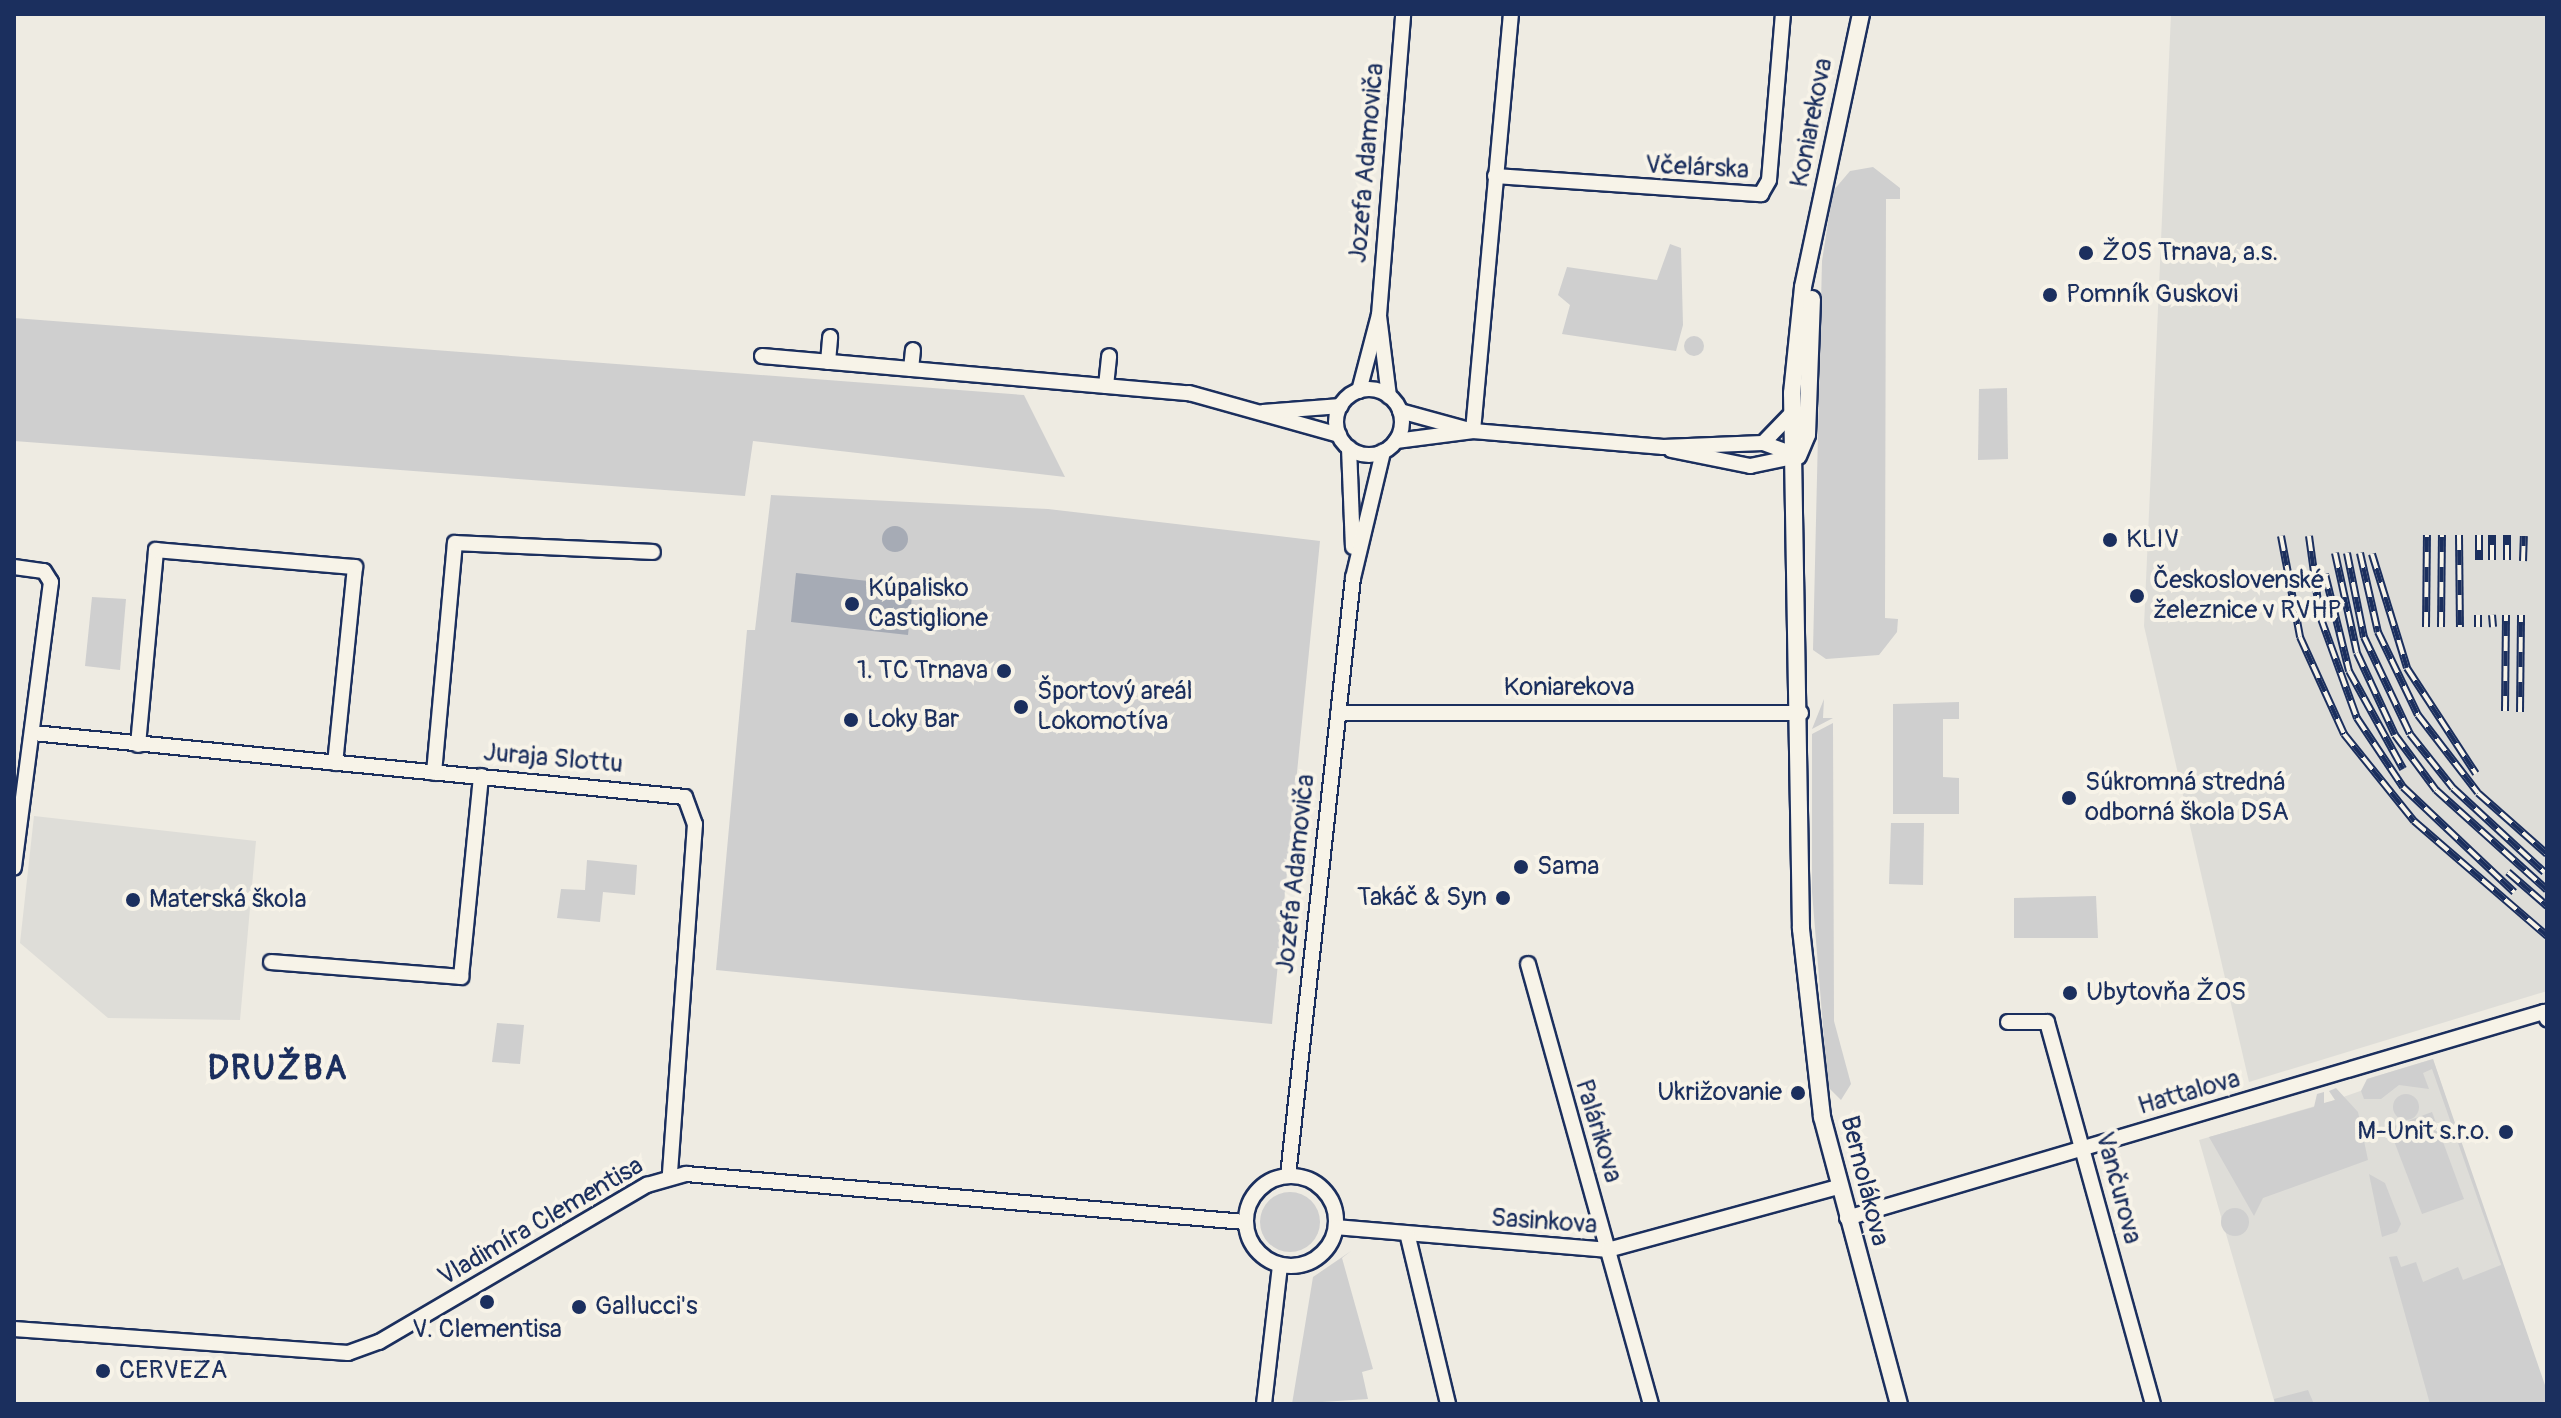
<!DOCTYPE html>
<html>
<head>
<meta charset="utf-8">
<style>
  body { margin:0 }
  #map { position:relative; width:2561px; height:1418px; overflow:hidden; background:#eeebe2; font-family:Pangolin,sans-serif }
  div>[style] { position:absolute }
  .built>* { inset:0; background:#deddd8 }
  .green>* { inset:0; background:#cfcfcf }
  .round { border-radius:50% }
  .water>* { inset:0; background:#a6abb5 }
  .roads { filter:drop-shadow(2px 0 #1b2f5e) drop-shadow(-2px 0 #1b2f5e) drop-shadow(0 2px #1b2f5e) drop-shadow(0 -2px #1b2f5e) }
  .minor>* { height:14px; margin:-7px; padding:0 7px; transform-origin:7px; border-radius:7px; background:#f7f3e8 }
  .minor>.ring { margin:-7px; padding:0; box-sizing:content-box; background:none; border:14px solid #f7f3e8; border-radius:50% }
  .tertiary>* { height:16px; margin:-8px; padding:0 8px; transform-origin:8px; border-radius:8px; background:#f7f3e8 }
  .rail>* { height:8px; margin-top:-4px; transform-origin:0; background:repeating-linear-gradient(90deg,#f7f3e8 0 15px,#1b2f5e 0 30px); box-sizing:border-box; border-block:2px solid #1b2f5e }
  .dots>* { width:22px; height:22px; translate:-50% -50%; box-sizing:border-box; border:4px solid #f7f3e8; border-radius:50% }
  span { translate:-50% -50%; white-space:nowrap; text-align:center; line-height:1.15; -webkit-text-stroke:8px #f7f3e8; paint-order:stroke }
  .street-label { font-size:26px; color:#1b2f5e }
  .poi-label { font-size:26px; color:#1b2f5e }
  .left { translate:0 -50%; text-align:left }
  .right { translate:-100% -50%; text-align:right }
  .district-label { font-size:34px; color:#1b2f5e; font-weight:700; letter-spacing:2px }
  .frame { position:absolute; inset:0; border:16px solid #1b2f5e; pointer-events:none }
</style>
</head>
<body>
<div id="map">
  <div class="built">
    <i style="clip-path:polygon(2171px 14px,2547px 14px,2547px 991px,2249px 1082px,2144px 626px)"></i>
    <i style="clip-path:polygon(34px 816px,256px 841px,240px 1020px,108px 1018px,20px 943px)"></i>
    <i style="clip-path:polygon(2433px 1059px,2547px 1404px,2275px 1404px,2199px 1140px,2329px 1102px,2366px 1089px,2367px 1079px)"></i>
  </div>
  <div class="green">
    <i style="clip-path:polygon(1873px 167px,1900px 188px,1900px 199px,1886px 199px,1885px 618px,1898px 619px,1897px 632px,1879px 655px,1826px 659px,1813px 650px,1822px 261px,1833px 191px,1850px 171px)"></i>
    <i style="clip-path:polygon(1670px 244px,1681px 248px,1683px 325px,1676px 351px,1562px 334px,1570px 305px,1558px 295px,1567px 267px,1657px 280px)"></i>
    <i style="clip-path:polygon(14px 318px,1024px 395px,1065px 477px,753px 441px,745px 496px,14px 441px)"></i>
    <i class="round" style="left:1684px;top:336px;width:20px;height:20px"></i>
    <i style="clip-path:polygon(2007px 388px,2008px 459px,1978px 460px,1979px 389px)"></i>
    <i style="clip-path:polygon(771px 495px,1048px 509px,1320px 541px,1272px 1024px,716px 970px,747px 630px,755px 630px)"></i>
    <i style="clip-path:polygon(92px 597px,126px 599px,120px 670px,85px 666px)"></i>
    <i style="clip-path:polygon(1824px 699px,1823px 718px,1833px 718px,1812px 729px)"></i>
    <i style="clip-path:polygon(1959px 702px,1959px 719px,1943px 719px,1943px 777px,1959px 778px,1959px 814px,1893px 814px,1893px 704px)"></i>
    <i style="clip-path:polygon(1833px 723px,1834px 1021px,1851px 1084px,1841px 1100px,1828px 1087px,1812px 892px,1812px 734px)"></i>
    <i style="clip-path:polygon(1891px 823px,1924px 823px,1923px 885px,1889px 884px)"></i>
    <i style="clip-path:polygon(587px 860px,637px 865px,635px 895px,603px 892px,600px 922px,557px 918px,561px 889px,585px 890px)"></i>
    <i style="clip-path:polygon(2096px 896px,2098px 938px,2014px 938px,2014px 898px)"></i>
    <i style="clip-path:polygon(497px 1023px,524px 1025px,520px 1064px,492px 1062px)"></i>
    <i style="clip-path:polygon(2433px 1059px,2547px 1391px,2547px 1404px,2430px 1404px,2389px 1257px,2397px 1256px,2401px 1267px,2416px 1262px,2423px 1282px,2458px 1267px,2463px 1280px,2501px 1265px,2432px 1069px,2423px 1073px,2429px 1089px,2399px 1085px,2381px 1099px,2364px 1099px,2361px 1091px,2367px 1079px)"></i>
    <i style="clip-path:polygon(2336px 1088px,2358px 1112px,2368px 1160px,2263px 1198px,2254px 1216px,2209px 1137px,2314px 1107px,2317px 1094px,2324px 1092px,2324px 1103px,2335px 1100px,2329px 1091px)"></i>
    <i class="round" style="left:2393px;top:1094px;width:26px;height:26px"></i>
    <i style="clip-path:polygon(2432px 1112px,2464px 1199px,2422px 1214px,2389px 1128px)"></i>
    <i style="clip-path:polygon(2369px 1174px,2385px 1183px,2401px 1224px,2397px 1232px,2382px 1237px)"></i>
    <i class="round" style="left:1260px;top:1192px;width:60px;height:60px"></i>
    <i class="round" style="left:2221px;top:1208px;width:28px;height:28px"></i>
    <i style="clip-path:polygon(1351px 1251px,1342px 1258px,1373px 1369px,1362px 1372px,1368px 1399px,1292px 1404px,1313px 1277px)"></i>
    <i style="clip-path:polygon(2308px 1390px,2314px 1404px,2275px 1404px,2274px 1399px)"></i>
  </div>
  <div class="water">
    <i class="round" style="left:882px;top:526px;width:26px;height:26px"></i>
    <i style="clip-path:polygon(796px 573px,913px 586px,908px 635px,791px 622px)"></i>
  </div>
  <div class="roads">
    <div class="minor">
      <i style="left:1495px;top:176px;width:267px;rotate:3.9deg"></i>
      <i style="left:1761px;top:194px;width:16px;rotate:-60deg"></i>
      <i style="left:1769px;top:180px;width:167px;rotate:-85.2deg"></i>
      <i style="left:1379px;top:316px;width:81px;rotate:82.9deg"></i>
      <i style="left:762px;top:356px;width:429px;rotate:5deg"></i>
      <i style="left:1189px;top:393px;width:156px;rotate:15.6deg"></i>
      <i style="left:828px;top:362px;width:25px;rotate:-85deg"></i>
      <i style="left:911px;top:369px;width:19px;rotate:-84deg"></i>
      <i style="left:1106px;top:386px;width:30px;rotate:-84deg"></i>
      <i class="ring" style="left:1336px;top:389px;width:52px;height:52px"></i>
      <i style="left:1359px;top:391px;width:79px;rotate:-75.3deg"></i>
      <i style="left:1379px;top:315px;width:302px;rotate:-85.4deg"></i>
      <i style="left:1400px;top:411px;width:72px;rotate:15.4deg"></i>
      <i style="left:1263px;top:412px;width:78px;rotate:-4.4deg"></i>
      <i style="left:1473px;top:431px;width:419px;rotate:-84.8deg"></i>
      <i style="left:1396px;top:441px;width:78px;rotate:-7.4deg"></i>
      <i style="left:1473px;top:431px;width:191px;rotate:4.8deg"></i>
      <i style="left:1663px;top:447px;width:100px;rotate:-2.3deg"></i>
      <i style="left:1763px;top:443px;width:37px;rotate:20deg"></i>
      <i style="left:1763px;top:443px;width:42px;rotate:-46deg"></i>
      <i style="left:1349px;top:448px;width:99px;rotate:87.7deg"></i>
      <i style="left:1671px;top:450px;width:81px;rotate:11.4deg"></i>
      <i style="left:1750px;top:466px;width:49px;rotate:-11.8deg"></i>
      <i style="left:14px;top:567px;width:30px;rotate:8deg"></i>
      <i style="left:44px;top:571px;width:13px;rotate:58deg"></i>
      <i style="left:51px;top:582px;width:288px;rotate:97.4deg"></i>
      <i style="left:1338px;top:713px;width:463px"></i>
      <i style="left:33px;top:733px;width:655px;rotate:5.61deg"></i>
      <i style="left:685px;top:797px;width:29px;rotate:70deg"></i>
      <i style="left:695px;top:824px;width:354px;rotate:94.1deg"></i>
      <i style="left:138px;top:745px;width:196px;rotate:-84.7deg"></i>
      <i style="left:156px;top:550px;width:200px;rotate:4.9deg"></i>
      <i style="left:355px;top:567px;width:197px;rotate:95.8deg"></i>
      <i style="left:434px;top:773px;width:231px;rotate:-84.8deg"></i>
      <i style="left:455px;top:543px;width:198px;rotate:2.6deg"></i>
      <i style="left:271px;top:962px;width:191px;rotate:4.5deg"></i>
      <i style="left:461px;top:977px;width:202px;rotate:-84.3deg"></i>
      <i style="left:1528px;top:964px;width:457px;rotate:74.4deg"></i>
      <i style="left:2008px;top:1022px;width:39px"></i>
      <i style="left:2047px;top:1022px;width:396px;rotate:74.5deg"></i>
      <i class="ring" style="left:1246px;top:1176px;width:76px;height:76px"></i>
      <i style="left:1288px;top:1176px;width:602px;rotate:-83.8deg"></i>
      <i style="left:1353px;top:578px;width:130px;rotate:-76.6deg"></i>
      <i style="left:1847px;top:1218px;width:727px;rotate:-16.47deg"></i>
      <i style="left:2544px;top:1012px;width:8px;rotate:67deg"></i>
      <i style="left:1336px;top:1227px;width:273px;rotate:4.8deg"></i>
      <i style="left:1608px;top:1250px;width:238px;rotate:-15.3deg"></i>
      <i style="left:1408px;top:1237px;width:172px;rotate:76.5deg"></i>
      <i style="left:14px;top:1329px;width:335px;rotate:4.1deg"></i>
      <i style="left:348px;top:1353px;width:33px;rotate:-20deg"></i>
      <i style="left:379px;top:1342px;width:311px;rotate:-30.4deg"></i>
      <i style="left:647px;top:1185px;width:41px;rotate:-15.8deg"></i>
      <i style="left:686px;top:1174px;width:561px;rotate:4.91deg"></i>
      <i style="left:1264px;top:1404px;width:140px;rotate:-83.4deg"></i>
    </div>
    <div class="tertiary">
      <i style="left:1861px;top:14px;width:279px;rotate:102deg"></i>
      <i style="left:1803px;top:287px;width:107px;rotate:95.9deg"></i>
      <i style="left:1792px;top:393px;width:536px;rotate:89.04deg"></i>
      <i style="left:1801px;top:929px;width:189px;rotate:83.6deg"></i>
      <i style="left:1822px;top:1117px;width:297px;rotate:75deg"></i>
      <i style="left:1798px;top:456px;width:23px;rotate:-67deg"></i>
      <i style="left:1807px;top:435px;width:136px;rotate:-87.9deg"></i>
    </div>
  </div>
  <div class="rail">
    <i style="left:2459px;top:535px;width:92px;rotate:89.4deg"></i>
    <i style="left:2479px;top:535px;width:25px;rotate:90deg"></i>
    <i style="left:2281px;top:536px;width:103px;rotate:79.3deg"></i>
    <i style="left:2300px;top:637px;width:107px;rotate:65.6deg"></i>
    <i style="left:2344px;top:734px;width:112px;rotate:51.2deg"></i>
    <i style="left:2414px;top:821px;width:176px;rotate:40.8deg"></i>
    <i style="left:2309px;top:536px;width:81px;rotate:82.2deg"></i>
    <i style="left:2320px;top:616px;width:109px;rotate:70.1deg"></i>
    <i style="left:2357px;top:718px;width:83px;rotate:56.3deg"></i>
    <i style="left:2403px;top:787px;width:153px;rotate:43.4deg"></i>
    <i style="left:2335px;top:553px;width:102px;rotate:77.6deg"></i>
    <i style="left:2357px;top:653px;width:90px;rotate:65.1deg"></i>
    <i style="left:2395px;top:735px;width:69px;rotate:53.3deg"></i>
    <i style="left:2436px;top:790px;width:149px;rotate:42deg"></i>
    <i style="left:2347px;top:553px;width:86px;rotate:78.6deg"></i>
    <i style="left:2364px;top:637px;width:107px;rotate:64.6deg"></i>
    <i style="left:2410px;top:734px;width:69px;rotate:51.5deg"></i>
    <i style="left:2453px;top:788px;width:124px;rotate:42.7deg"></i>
    <i style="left:2360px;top:553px;width:81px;rotate:77.2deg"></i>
    <i style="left:2378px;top:632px;width:92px;rotate:64.3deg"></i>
    <i style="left:2418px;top:715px;width:98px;rotate:52.4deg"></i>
    <i style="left:2478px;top:793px;width:92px;rotate:41.5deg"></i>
    <i style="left:2372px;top:554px;width:119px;rotate:72.9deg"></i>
    <i style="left:2407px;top:668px;width:126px;rotate:56.9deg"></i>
    <i style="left:2492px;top:560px;width:25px;rotate:-90deg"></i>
    <i style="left:2507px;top:560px;width:25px;rotate:-90deg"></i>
    <i style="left:2523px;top:561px;width:25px;rotate:-88deg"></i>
    <i style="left:2325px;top:574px;width:100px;rotate:76.1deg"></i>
    <i style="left:2349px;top:671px;width:112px;rotate:61.1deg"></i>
    <i style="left:2492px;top:615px;width:12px;rotate:85deg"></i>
    <i style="left:2426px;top:627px;width:92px;rotate:-89.4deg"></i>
    <i style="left:2441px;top:627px;width:92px;rotate:-89.4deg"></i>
    <i style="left:2478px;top:627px;width:12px;rotate:-90deg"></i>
    <i style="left:2505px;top:711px;width:96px;rotate:-89.4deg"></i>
    <i style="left:2520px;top:712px;width:97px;rotate:-89.4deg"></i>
    <i style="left:2508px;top:872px;width:52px;rotate:41.1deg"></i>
  </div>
  <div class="dots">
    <i style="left:2086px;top:253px;background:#1b2f5e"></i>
    <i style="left:2050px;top:295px;background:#1b2f5e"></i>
    <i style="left:2110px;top:540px;background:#1b2f5e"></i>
    <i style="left:2137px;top:596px;background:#1b2f5e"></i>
    <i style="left:852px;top:604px;background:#1b2f5e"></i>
    <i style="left:1004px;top:671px;background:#1b2f5e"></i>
    <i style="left:1021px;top:707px;background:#1b2f5e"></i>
    <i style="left:851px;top:720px;background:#1b2f5e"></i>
    <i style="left:2069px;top:798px;background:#1b2f5e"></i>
    <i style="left:1521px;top:867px;background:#1b2f5e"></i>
    <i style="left:1503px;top:898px;background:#1b2f5e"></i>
    <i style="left:133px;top:900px;background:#1b2f5e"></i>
    <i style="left:2070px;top:993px;background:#1b2f5e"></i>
    <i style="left:1798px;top:1093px;background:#1b2f5e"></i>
    <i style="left:2506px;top:1132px;background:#1b2f5e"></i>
    <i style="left:487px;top:1302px;background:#1b2f5e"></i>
    <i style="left:579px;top:1307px;background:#1b2f5e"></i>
    <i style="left:103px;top:1371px;background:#1b2f5e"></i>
  </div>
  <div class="street-label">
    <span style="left:1812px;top:123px;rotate:-79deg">Koniarekova</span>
    <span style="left:1367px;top:163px;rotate:-85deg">Jozefa Adamoviča</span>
    <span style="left:1697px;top:168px;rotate:3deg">Včelárska</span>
    <span style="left:1569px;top:688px">Koniarekova</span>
    <span style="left:553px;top:759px;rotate:5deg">Juraja Slottu</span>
    <span style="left:1296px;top:874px;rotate:-84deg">Jozefa Adamoviča</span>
    <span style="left:2189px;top:1093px;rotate:-16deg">Hattalova</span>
    <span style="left:1598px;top:1131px;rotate:73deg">Palárikova</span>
    <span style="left:1864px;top:1181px;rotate:76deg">Bernolákova</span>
    <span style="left:2118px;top:1188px;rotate:75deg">Vančurova</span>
    <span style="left:541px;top:1222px;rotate:-30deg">Vladimíra Clementisa</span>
    <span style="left:1544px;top:1222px;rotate:4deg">Sasinkova</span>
  </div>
  <div class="poi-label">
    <span class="left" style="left:2102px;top:253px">ŽOS Trnava, a.s.</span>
    <span class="left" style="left:2066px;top:295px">Pomník Guskovi</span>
    <span class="left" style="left:2126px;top:540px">KLIV</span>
    <span class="left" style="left:2153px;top:596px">Československé<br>železnice v RVHP</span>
    <span class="left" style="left:868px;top:604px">Kúpalisko<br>Castiglione</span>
    <span class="right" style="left:988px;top:671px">1. TC Trnava</span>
    <span class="left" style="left:1037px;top:707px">Športový areál<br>Lokomotíva</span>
    <span class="left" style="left:867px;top:720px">Loky Bar</span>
    <span class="left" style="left:2085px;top:798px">Súkromná stredná<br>odborná škola DSA</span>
    <span class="left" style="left:1537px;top:867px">Sama</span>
    <span class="right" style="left:1487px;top:898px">Takáč &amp; Syn</span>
    <span class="left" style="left:149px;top:900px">Materská škola</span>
    <span class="left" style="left:2086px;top:993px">Ubytovňa ŽOS</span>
    <span class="right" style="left:1782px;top:1093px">Ukrižovanie</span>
    <span class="right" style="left:2490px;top:1132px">M-Unit s.r.o.</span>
    <span class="left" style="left:595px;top:1307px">Gallucci's</span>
    <span style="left:487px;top:1330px">V. Clementisa</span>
    <span class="left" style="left:119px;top:1371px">CERVEZA</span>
  </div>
  <div class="district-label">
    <span style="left:278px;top:1069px">DRUŽBA</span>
  </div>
  <div class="frame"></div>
</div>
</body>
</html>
